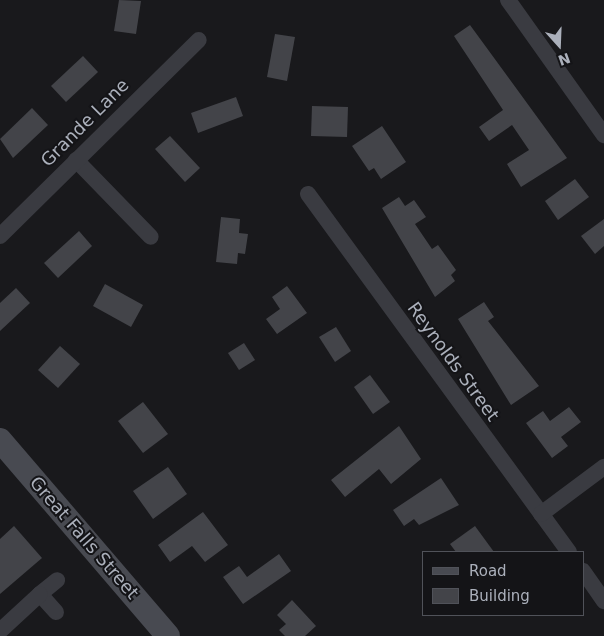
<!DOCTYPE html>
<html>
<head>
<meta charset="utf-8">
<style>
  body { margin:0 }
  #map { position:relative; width:604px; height:636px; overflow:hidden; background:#19191c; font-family:"DejaVu Sans",sans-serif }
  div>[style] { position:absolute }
  .building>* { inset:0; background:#434449 }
  .minor>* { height:16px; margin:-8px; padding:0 8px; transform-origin:8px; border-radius:8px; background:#3a3b41 }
  .secondary>* { height:24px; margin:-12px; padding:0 12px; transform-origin:12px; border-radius:12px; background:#484a51 }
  span { translate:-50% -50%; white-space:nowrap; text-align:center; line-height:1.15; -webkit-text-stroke:4px #141417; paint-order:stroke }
  .street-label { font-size:18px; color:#abb0bb }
  .legend { position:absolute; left:422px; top:551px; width:162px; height:65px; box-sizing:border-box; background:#141417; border:1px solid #505259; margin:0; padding:6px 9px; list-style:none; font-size:15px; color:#abb0bb }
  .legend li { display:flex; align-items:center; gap:10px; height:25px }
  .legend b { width:25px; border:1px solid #505259 }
  .north { position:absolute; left:534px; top:20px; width:50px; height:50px; -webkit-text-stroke:4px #141417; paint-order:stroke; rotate:160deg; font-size:14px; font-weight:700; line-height:20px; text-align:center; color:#abb0bb }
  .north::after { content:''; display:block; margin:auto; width:18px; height:22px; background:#abb0bb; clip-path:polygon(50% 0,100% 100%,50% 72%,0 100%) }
</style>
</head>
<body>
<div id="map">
  <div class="building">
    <i style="clip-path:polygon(119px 0,141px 1px,136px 34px,114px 31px)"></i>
    <i style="clip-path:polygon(470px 25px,567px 158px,521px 187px,507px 164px,529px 150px,512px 125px,489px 141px,479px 127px,503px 110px,454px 36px)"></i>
    <i style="clip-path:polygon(275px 34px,295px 37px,287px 81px,267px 77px)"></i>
    <i style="clip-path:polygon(83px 56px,98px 72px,66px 102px,51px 86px)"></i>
    <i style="clip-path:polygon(236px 97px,243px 116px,198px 133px,191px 113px)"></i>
    <i style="clip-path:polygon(312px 106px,348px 107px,347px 137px,311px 136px)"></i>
    <i style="clip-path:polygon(32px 108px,48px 125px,13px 158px,0 139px)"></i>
    <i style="clip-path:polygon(382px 126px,406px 162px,381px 179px,374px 168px,369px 171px,352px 146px)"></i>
    <i style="clip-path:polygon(170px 136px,200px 168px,185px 182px,155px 149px)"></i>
    <i style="clip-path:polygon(575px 179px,589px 197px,558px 220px,545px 201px)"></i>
    <i style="clip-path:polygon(399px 197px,405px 206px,414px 200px,426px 217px,415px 224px,432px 249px,438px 245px,456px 270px,451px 275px,455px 281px,435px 297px,382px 208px)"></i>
    <i style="clip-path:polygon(221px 217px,240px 219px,239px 233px,248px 234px,245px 254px,238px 253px,237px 264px,216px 262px)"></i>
    <i style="clip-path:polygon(604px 219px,604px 246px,595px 254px,581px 236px)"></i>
    <i style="clip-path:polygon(79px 231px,92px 246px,58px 278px,44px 263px)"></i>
    <i style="clip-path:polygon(105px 284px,143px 305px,131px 327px,93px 306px)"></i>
    <i style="clip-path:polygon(287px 286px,307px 313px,277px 334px,266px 319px,280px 309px,272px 297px)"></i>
    <i style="clip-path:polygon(16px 288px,30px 303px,0 331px,0 303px)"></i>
    <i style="clip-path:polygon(484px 302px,494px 317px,488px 321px,539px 386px,511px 405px,458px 319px)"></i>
    <i style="clip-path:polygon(336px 327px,351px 351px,335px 362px,319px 337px)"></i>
    <i style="clip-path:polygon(244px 343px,255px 360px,239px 370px,228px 353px)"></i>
    <i style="clip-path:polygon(60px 346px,80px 364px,58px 388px,38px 370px)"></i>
    <i style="clip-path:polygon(370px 375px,390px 402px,373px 414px,354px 387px)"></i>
    <i style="clip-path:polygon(143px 402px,168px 434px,143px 453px,118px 421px)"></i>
    <i style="clip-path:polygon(569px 407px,581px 422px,561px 437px,568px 446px,552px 458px,526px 423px,543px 411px,550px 421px)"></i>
    <i style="clip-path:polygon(399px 426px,421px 459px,391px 484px,379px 469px,345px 497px,331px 480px)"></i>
    <i style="clip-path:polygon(168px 467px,187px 494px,153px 519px,133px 491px)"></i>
    <i style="clip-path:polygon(441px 478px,459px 505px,419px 525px,414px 519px,404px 526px,393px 510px)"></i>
    <i style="clip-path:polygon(203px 512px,228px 545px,205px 562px,192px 546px,170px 562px,158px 545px)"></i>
    <i style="clip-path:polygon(14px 526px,42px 558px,0 594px,0 539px)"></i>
    <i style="clip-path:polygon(475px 526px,494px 552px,456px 552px,450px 544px)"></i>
    <i style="clip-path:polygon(279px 554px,291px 571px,243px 604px,223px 577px,239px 566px,247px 577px)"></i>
    <i style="clip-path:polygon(292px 600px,316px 626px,305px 636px,285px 636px,279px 630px,286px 624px,277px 615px)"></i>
  </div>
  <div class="minor">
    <i style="left:508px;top:0;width:166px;rotate:54.6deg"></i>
    <i style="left:76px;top:160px;width:107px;rotate:45.8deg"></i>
    <i style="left:308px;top:194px;width:443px;rotate:53.9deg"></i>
    <i style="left:0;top:236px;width:279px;rotate:-44.6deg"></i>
    <i style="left:541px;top:514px;width:79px;rotate:-36.7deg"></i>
    <i style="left:583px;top:571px;width:37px;rotate:55deg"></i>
    <i style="left:56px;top:612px;width:24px;rotate:-132deg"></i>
    <i style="left:40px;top:594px;width:22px;rotate:-39deg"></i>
    <i style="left:0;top:631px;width:54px;rotate:-42.8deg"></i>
  </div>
  <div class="secondary">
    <i style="left:0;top:440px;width:258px;rotate:49.4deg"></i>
  </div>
  <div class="street-label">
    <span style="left:85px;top:123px;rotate:-45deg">Grande Lane</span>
    <span style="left:453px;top:362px;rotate:54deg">Reynolds Street</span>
    <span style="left:84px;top:538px;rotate:49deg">Great Falls Street</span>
  </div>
  <ul class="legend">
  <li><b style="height:6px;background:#484a51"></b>Road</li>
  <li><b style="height:14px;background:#434449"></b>Building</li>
  </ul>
  <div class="north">N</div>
</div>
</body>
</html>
